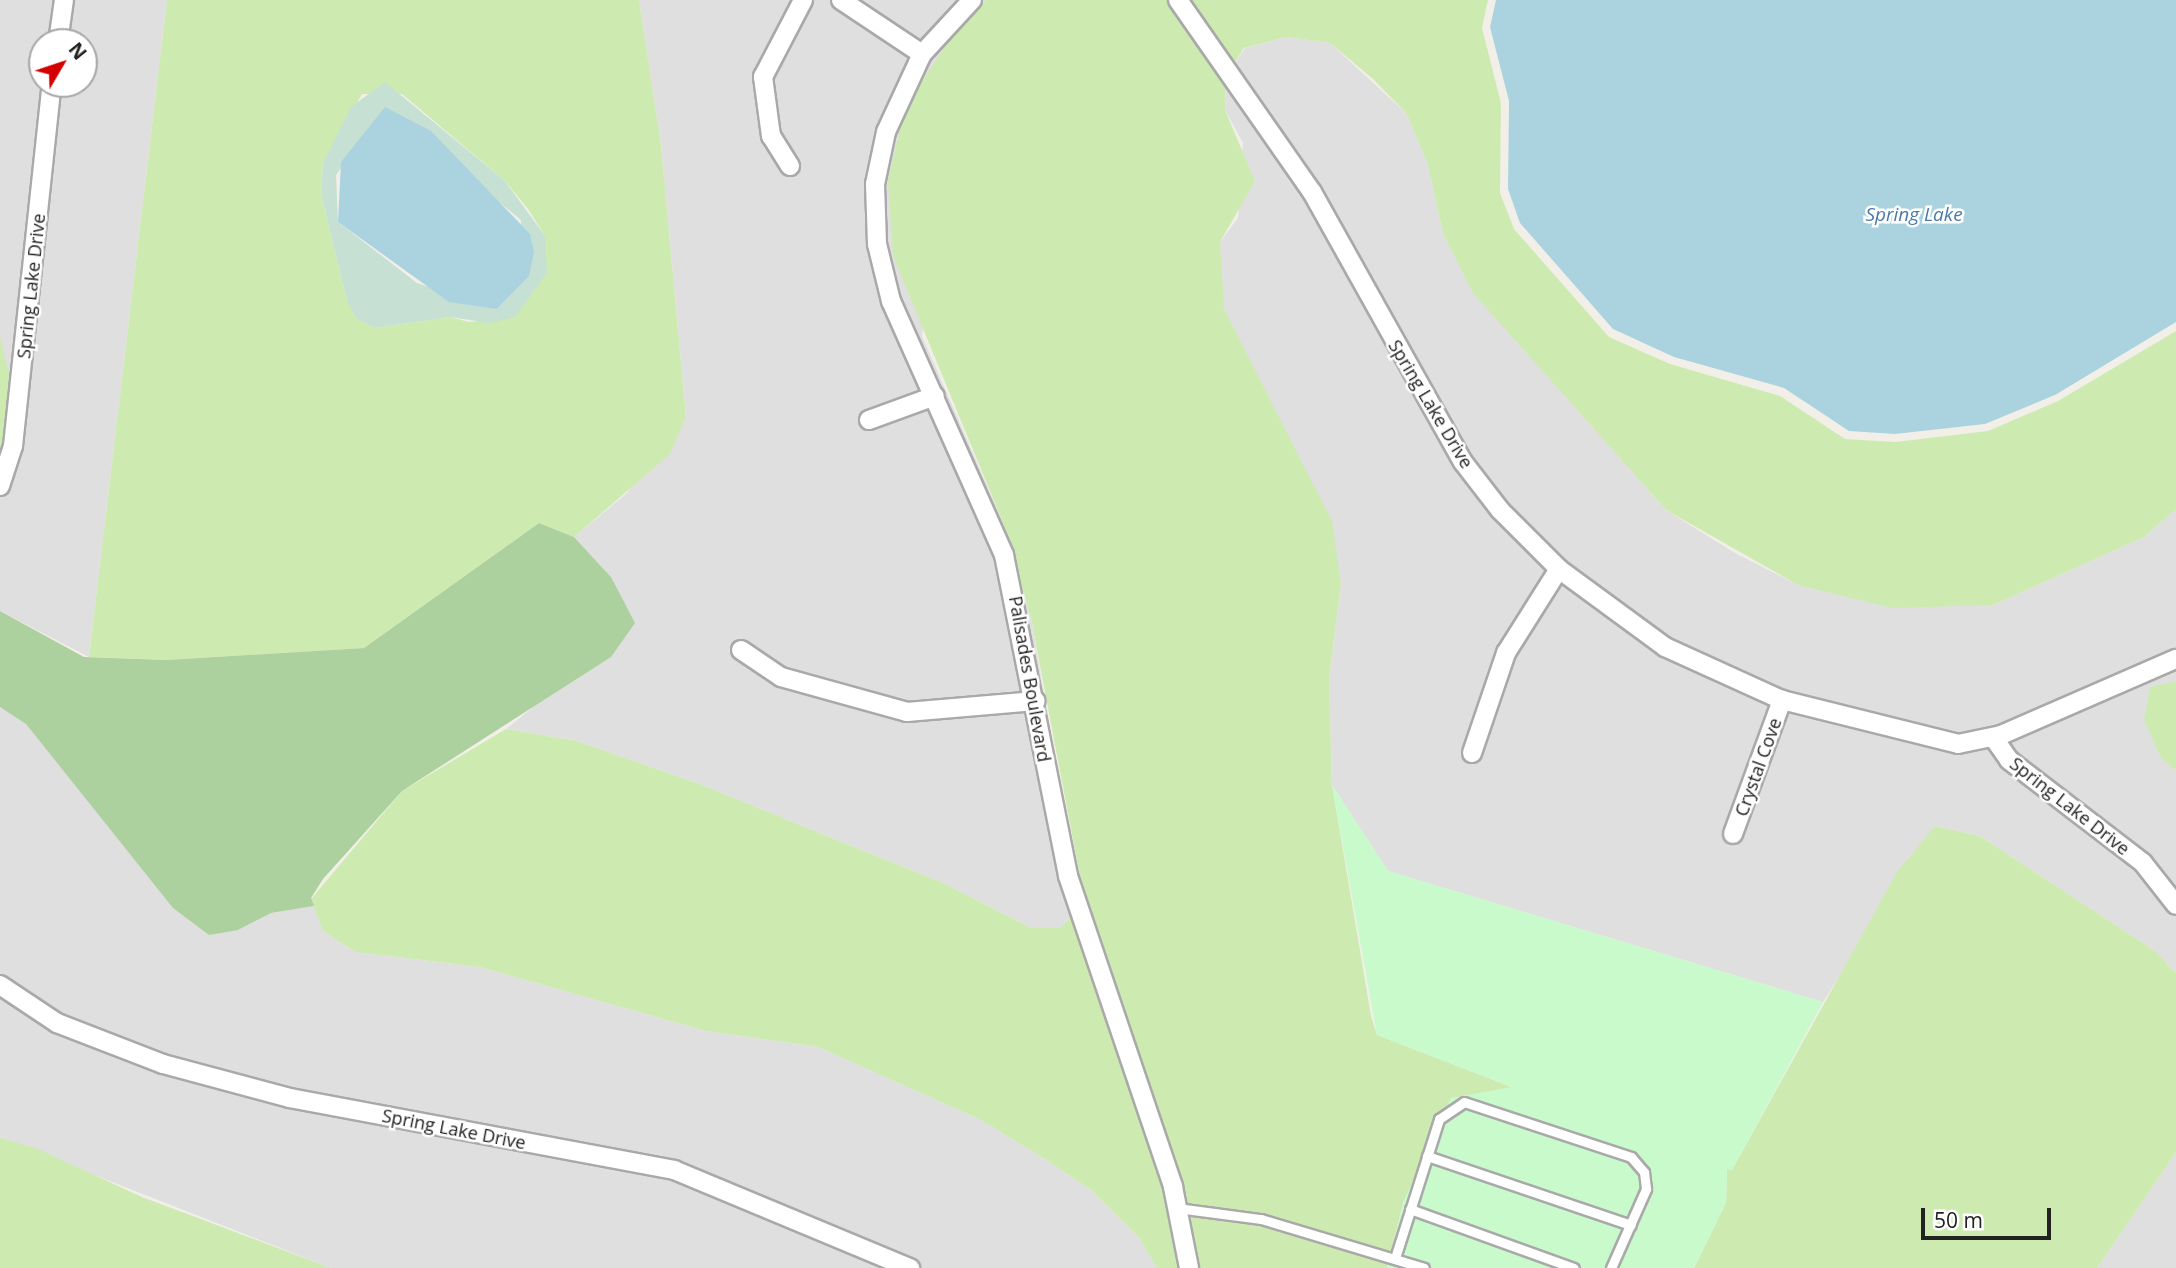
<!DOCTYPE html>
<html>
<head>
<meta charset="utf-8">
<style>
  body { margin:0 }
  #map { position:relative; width:2176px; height:1268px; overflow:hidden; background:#f2efe9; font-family:"Open Sans",sans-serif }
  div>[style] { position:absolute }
  .residential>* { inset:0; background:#e0dfdf }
  .grass>* { inset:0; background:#cdebb0 }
  .forest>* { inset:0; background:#add19e }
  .wetland>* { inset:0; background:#c6e0d4 }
  .park>* { inset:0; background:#c8facc }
  .water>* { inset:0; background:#aad3df }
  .roads { filter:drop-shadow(2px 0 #a9a9a9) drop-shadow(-2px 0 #a9a9a9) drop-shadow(0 2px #a9a9a9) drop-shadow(0 -2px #a9a9a9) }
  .lane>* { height:9px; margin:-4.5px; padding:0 4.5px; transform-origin:4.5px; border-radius:4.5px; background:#fff }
  .street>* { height:18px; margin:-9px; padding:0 9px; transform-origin:9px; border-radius:9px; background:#fff }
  span { translate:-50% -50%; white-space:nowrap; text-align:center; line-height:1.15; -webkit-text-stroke:5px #fff; paint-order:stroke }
  .street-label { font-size:18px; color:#222 }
  .water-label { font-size:19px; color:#4a7aab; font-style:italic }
  .north { position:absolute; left:28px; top:28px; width:70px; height:70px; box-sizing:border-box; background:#fff; border:2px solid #a7a7a7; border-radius:50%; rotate:51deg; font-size:19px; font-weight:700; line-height:28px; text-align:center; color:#222 }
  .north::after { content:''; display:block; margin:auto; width:24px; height:32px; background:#d40000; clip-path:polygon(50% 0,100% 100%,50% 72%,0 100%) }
  .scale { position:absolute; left:1921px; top:1208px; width:130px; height:32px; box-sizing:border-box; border:4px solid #222; border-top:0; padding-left:9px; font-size:21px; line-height:24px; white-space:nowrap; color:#222; -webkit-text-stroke:5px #fff; paint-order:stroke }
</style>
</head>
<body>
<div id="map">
  <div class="residential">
    <i style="clip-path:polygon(evenodd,0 0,167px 0,89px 657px,0 611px,0 0,42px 42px,84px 42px,84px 84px,42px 84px,42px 42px)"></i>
    <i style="clip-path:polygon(639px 0,986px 0,963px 20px,922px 336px,1002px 520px,1031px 618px,1072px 857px,1085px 903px,1060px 928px,1031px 928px,943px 883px,702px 785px,577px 741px,506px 729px,554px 690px,611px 657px,611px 577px,574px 537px,627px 493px,686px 417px,661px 145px)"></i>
    <i style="clip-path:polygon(1287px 37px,1330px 43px,1406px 113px,1427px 162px,1443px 233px,1474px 293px,1666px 510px,1735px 553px,1798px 585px,1993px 605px,2144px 537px,2176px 509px,2176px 681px,2150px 688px,2161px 758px,2176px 771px,2176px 973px,2155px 951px,1980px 836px,1935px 826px,1823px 1002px,1388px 871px,1332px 785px,1329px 679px,1341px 584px,1224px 309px,1219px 275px,1220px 242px,1238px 218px,1243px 143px,1225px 110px,1226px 77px,1245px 48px)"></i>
    <i style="clip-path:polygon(0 707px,26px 723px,238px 930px,271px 913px,314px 906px,323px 931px,355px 952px,480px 967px,706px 1031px,818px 1047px,981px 1120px,1037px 1154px,1091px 1190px,1140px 1239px,1157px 1268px,331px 1268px,0 1138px)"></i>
    <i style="clip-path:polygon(2176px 1152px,2176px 1268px,2097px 1268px)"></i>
  </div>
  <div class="grass">
    <i style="clip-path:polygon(evenodd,167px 0,639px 0,661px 145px,686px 417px,670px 454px,574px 537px,539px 523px,364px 648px,166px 660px,89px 657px,167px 0,362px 94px,402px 94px,505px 181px,528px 209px,545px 236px,515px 317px,469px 322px,450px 317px,374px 328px,347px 301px,321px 194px,323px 163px,362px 94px)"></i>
    <i style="clip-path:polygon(986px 0,1488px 0,1482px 28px,1501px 103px,1500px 193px,1514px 229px,1609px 337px,1670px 364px,1780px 396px,1845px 439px,1895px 442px,1988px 431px,2058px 401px,2176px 331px,2176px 509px,2144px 537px,1993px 605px,1892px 608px,1798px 585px,1666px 510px,1473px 293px,1443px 233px,1427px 162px,1406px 113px,1373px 79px,1330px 43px,1287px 37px,1244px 48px,1226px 77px,1225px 110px,1255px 181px,1220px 242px,1224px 309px,1332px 521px,1341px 584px,1329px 679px,1332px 785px,1371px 1016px,1377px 1035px,1514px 1088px,1404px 1200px,1387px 1268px,1157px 1268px,1140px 1239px,1091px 1190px,1037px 1154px,981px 1120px,818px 1047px,706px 1031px,480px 967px,355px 952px,323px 931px,311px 899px,402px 791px,506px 729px,577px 741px,702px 785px,943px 883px,1031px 928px,1060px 928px,1085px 903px,1031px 618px,1002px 520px,893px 256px,888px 180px,906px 105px,963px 20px)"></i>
    <i style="clip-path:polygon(0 337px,14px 394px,0 496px)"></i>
    <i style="clip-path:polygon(2176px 681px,2176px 771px,2161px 758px,2144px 720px,2150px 687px)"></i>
    <i style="clip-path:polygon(1935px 826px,1980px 836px,2155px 951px,2176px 973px,2176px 1152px,2097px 1268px,1694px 1268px,1726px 1203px,1727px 1168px,1732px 1170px,1897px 872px)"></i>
    <i style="clip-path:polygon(0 1138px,36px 1148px,142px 1197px,331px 1268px,0 1268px)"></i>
  </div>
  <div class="forest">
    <i style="clip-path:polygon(539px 523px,574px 537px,611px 577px,635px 623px,611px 657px,402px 791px,323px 879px,311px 898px,314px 906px,271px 913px,238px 930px,209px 935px,173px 908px,26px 724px,0 707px,0 611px,84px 657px,166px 660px,364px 648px)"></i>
  </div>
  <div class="wetland">
    <i style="clip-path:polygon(evenodd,385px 82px,505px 181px,545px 236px,547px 273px,515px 317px,490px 323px,450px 317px,374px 328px,356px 318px,347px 301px,321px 194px,323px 163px,351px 107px,385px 82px,365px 133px,447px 148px,471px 179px,521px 220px,522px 283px,497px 309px,417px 283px,338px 222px,336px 175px,365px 133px)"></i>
  </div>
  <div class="park">
    <i style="clip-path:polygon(1332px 785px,1388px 871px,1823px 1002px,1732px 1170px,1727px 1169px,1726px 1203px,1694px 1268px,1387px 1268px,1404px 1200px,1451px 1098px,1512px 1087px,1377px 1035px)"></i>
  </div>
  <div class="water">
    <i style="clip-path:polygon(1496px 0,2176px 0,2176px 322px,2055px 395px,1985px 424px,1895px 434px,1849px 431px,1784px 388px,1674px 357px,1613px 329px,1520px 223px,1508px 189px,1509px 101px,1490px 27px)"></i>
    <i style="clip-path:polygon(385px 107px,431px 131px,530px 234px,534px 252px,529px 276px,497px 309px,449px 302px,338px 222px,341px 162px)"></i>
  </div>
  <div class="roads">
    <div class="lane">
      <i style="left:1427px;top:1156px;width:215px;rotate:18.7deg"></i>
      <i style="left:1177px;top:1208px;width:85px;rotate:7.5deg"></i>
      <i style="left:1261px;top:1219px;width:170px;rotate:16.7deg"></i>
      <i style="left:1410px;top:1209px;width:174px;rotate:19.8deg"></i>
      <i style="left:1395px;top:1258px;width:146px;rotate:-72.4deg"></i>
      <i style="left:1439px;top:1119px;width:30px;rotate:-34deg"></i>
      <i style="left:1464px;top:1102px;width:176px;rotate:18.2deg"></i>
      <i style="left:1631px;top:1157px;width:20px;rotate:49deg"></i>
      <i style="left:1644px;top:1172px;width:17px;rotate:83deg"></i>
      <i style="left:1646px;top:1189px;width:86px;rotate:113.9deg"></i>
    </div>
    <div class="street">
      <i style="left:841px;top:0;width:97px;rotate:33.7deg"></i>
      <i style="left:972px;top:0;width:74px;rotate:132.8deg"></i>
      <i style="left:922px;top:54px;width:86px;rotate:114.8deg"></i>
      <i style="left:886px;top:132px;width:53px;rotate:101.9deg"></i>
      <i style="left:875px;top:184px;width:60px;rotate:88.1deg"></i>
      <i style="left:877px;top:244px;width:59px;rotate:76.2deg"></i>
      <i style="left:891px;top:301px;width:278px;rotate:66deg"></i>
      <i style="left:1004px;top:555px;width:327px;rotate:78.7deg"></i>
      <i style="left:1068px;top:876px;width:328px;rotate:71.3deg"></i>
      <i style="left:1173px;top:1187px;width:83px;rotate:78.8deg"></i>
      <i style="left:1178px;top:0;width:234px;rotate:55.1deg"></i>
      <i style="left:1312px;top:192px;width:309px;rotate:60.8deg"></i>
      <i style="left:1463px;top:462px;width:61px;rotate:52.4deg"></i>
      <i style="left:1500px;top:510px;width:83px;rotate:45deg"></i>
      <i style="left:1559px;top:569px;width:132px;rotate:36.3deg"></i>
      <i style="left:1665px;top:647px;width:128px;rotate:24.4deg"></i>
      <i style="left:1782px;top:700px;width:181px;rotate:14deg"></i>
      <i style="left:1958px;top:744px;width:44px;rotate:-11.8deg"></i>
      <i style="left:2001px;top:735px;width:191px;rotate:-23.5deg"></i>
      <i style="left:58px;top:42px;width:42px;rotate:-81.9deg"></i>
      <i style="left:790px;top:166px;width:36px;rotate:-122deg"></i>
      <i style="left:771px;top:136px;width:60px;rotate:-97.7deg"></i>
      <i style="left:763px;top:77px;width:87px;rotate:-62.5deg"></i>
      <i style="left:869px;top:420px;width:70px;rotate:-20deg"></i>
      <i style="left:0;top:486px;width:42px;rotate:-72deg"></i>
      <i style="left:13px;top:446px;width:364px;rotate:-83.9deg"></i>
      <i style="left:741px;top:650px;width:48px;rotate:34deg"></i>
      <i style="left:781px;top:677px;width:131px;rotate:15.5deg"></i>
      <i style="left:907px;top:712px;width:129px;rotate:-4.9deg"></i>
      <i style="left:1993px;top:737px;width:28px;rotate:55deg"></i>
      <i style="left:2009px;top:760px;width:169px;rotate:37.5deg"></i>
      <i style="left:2143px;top:863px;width:53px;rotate:51.8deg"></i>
      <i style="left:1472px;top:753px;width:106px;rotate:-71.2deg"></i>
      <i style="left:1506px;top:653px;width:99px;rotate:-57.8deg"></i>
      <i style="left:1733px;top:834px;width:143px;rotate:-69.9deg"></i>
      <i style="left:0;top:985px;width:69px;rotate:33.7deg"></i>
      <i style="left:57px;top:1023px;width:114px;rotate:21.1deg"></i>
      <i style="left:163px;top:1064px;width:131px;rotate:15deg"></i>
      <i style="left:290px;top:1098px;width:391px;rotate:10.6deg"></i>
      <i style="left:674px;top:1170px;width:256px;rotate:22.6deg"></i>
    </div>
  </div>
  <div class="street-label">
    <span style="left:31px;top:286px;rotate:-84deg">Spring Lake Drive</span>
    <span style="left:1431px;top:404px;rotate:59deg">Spring Lake Drive</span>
    <span style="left:1030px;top:679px;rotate:80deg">Palisades Boulevard</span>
    <span style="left:1758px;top:767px;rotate:-70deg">Crystal Cove</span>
    <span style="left:2070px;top:806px;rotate:38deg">Spring Lake Drive</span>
    <span style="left:454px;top:1129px;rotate:11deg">Spring Lake Drive</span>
  </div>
  <div class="water-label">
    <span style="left:1914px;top:215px">Spring Lake</span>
  </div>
  <div class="north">N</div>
  <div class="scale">50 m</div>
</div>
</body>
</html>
